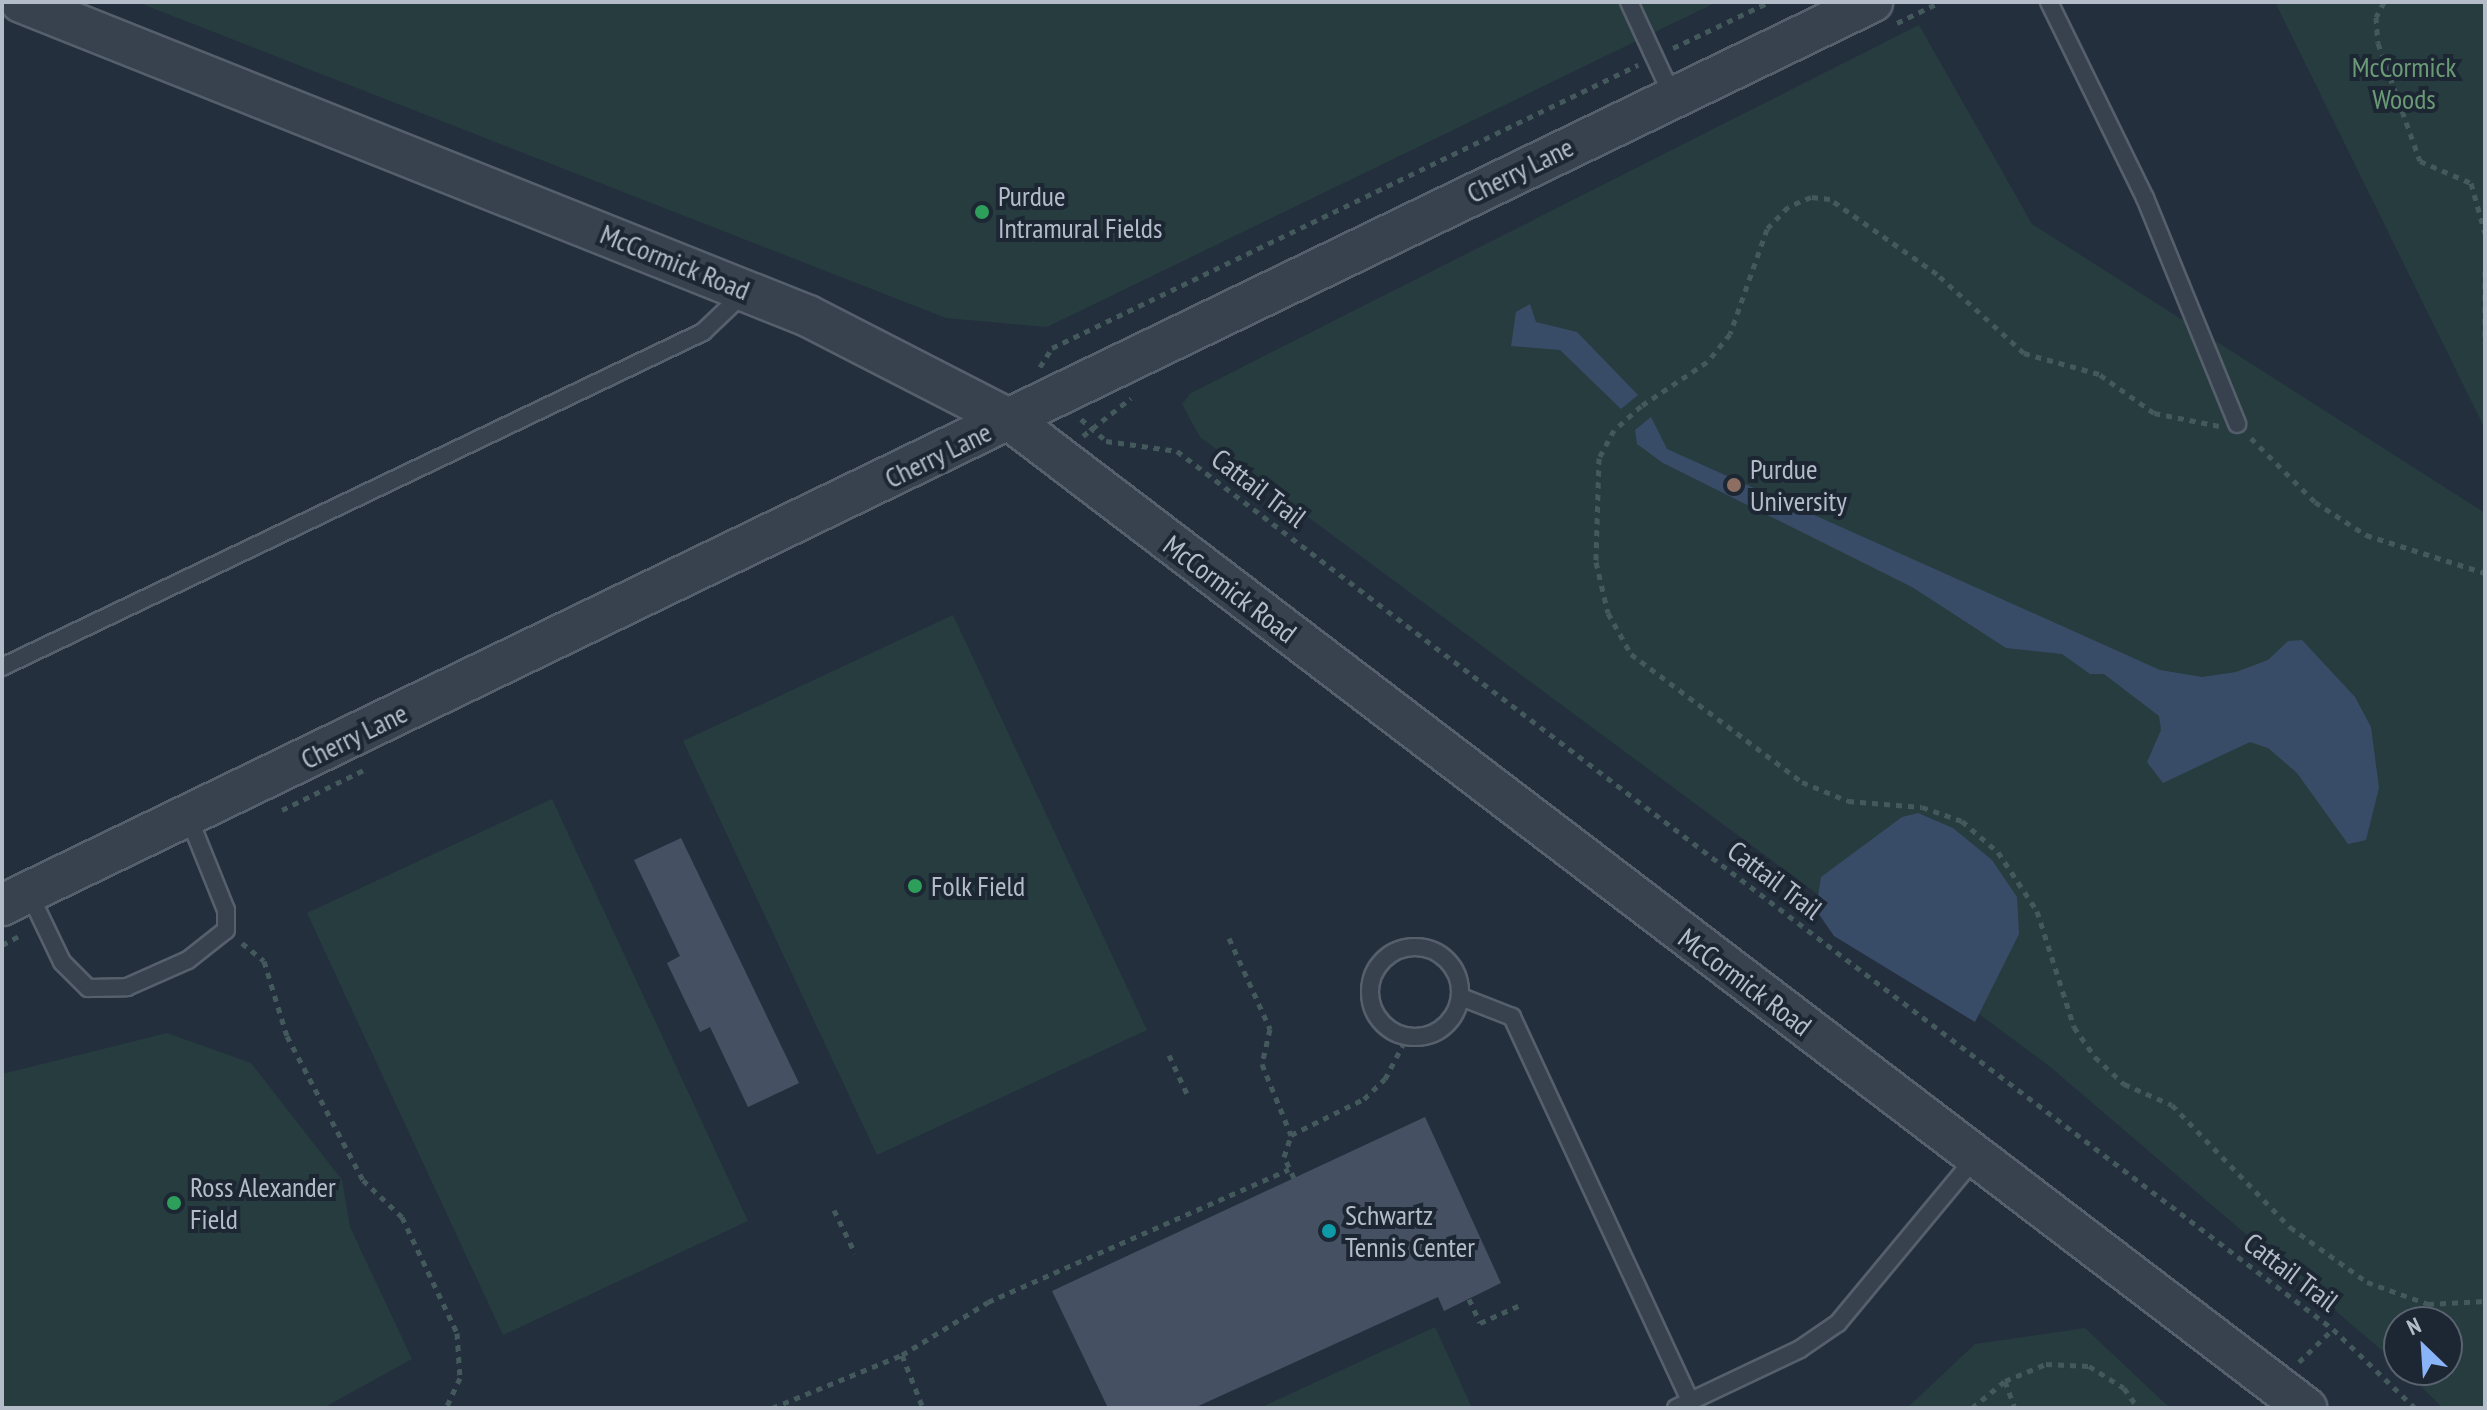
<!DOCTYPE html>
<html>
<head>
<meta charset="utf-8">
<style>
  body { margin:0 }
  #map { position:relative; width:2487px; height:1410px; overflow:hidden; background:#242f3e; font-family:"PT Sans Narrow",sans-serif }
  div>[style] { position:absolute }
  .green>* { inset:0; background:#263c3f }
  .water>* { inset:0; background:#394c67 }
  .building>* { inset:0; background:#455162 }
  .path>* { height:5px; margin-top:-2.5px; transform-origin:0; background:repeating-linear-gradient(90deg,#44595c 0 6px,transparent 0 12px) }
  .roads { filter:drop-shadow(2px 0 #565f6c) drop-shadow(-2px 0 #565f6c) drop-shadow(0 2px #565f6c) drop-shadow(0 -2px #565f6c) }
  .service>* { height:16px; margin:-8px; padding:0 8px; transform-origin:8px; border-radius:8px; background:#38414e }
  .service>.ring { margin:-8px; padding:0; box-sizing:content-box; background:none; border:16px solid #38414e; border-radius:50% }
  .tertiary>* { height:40px; margin:-20px; padding:0 20px; transform-origin:20px; border-radius:20px; background:#38414e }
  .dots>* { width:22px; height:22px; translate:-50% -50%; box-sizing:border-box; border:4px solid #1d2633; border-radius:50% }
  span { translate:-50% -50%; white-space:nowrap; text-align:center; line-height:1.15; -webkit-text-stroke:8px #1d2633; paint-order:stroke }
  .park-label { font-size:28px; color:#6b9a76 }
  .street-label { font-size:28px; color:#b4bcc9 }
  .poi-label { font-size:28px; color:#b4bcc9 }
  .left { translate:0 -50%; text-align:left }
  .frame { position:absolute; inset:0; border:4px solid #b4bcc9; pointer-events:none }
  .north { position:absolute; left:2383px; top:1306px; width:80px; height:80px; box-sizing:border-box; background:#1d2633; border:2px solid #59626f; border-radius:50%; rotate:335deg; font-size:22px; font-weight:700; line-height:32px; text-align:center; color:#b4bcc9 }
  .north::after { content:''; display:block; margin:auto; width:28px; height:36px; background:#8ab4f8; clip-path:polygon(50% 0,100% 100%,50% 72%,0 100%) }
</style>
</head>
<body>
<div id="map">
  <div class="green">
    <i style="clip-path:polygon(137px 2px,1717px 2px,1047px 327px,946px 318px)"></i>
    <i style="clip-path:polygon(2275px 2px,2485px 2px,2485px 429px)"></i>
    <i style="clip-path:polygon(1919px 25px,2032px 224px,2485px 513px,2485px 1408px,2443px 1408px,2404px 1370px,2447px 1370px,2447px 1322px,2399px 1322px,2399px 1365px,2048px 1065px,1200px 437px,1182px 404px,1191px 393px)"></i>
    <i style="clip-path:polygon(953px 615px,1147px 1030px,877px 1155px,683px 741px)"></i>
    <i style="clip-path:polygon(552px 799px,748px 1221px,503px 1335px,307px 913px)"></i>
    <i style="clip-path:polygon(167px 1033px,251px 1063px,342px 1180px,350px 1227px,412px 1359px,323px 1408px,2px 1408px,2px 1074px)"></i>
    <i style="clip-path:polygon(1435px 1327px,1472px 1408px,1260px 1408px)"></i>
    <i style="clip-path:polygon(2085px 1328px,2170px 1408px,1907px 1408px,1975px 1344px)"></i>
  </div>
  <div class="water">
    <i style="clip-path:polygon(1530px 304px,1536px 322px,1577px 332px,1638px 395px,1621px 409px,1560px 350px,1511px 346px,1516px 312px)"></i>
    <i style="clip-path:polygon(1651px 417px,1667px 449px,2160px 670px,2202px 677px,2236px 672px,2268px 660px,2288px 641px,2302px 640px,2355px 697px,2371px 727px,2379px 788px,2366px 840px,2348px 844px,2297px 773px,2268px 748px,2250px 742px,2163px 783px,2147px 762px,2161px 730px,2159px 716px,2104px 674px,2090px 674px,2062px 654px,2006px 648px,1912px 587px,1663px 463px,1637px 444px,1635px 430px)"></i>
    <i style="clip-path:polygon(1918px 813px,1953px 828px,1992px 860px,2017px 897px,2019px 934px,1975px 1022px,1834px 936px,1816px 910px,1821px 877px,1902px 817px)"></i>
  </div>
  <div class="building">
    <i style="clip-path:polygon(681px 838px,799px 1083px,748px 1107px,710px 1027px,700px 1032px,667px 963px,680px 956px,634px 860px)"></i>
    <i style="clip-path:polygon(1425px 1117px,1501px 1283px,1444px 1311px,1438px 1297px,1194px 1408px,1108px 1408px,1052px 1291px)"></i>
  </div>
  <div class="path">
    <i style="left:2384px;top:2px;width:17px;rotate:118deg"></i>
    <i style="left:2376px;top:17px;width:26px;rotate:86deg"></i>
    <i style="left:2378px;top:43px;width:125px;rotate:70.4deg"></i>
    <i style="left:2420px;top:161px;width:56px;rotate:23.3deg"></i>
    <i style="left:2471px;top:183px;width:52px;rotate:74.4deg"></i>
    <i style="left:1897px;top:23px;width:48px;rotate:-26deg"></i>
    <i style="left:1673px;top:48px;width:106px;rotate:-25.6deg"></i>
    <i style="left:2485px;top:271px;width:72px;rotate:90deg"></i>
    <i style="left:1040px;top:367px;width:22px;rotate:-58deg"></i>
    <i style="left:1052px;top:348px;width:651px;rotate:-25.78deg"></i>
    <i style="left:1081px;top:419px;width:33px;rotate:41deg"></i>
    <i style="left:1106px;top:441px;width:72px;rotate:8deg"></i>
    <i style="left:1177px;top:451px;width:1452px;rotate:37.22deg"></i>
    <i style="left:2333px;top:1329px;width:114px;rotate:43.9deg"></i>
    <i style="left:2219px;top:426px;width:66px;rotate:-168.7deg"></i>
    <i style="left:2154px;top:413px;width:67px;rotate:-144.7deg"></i>
    <i style="left:2099px;top:374px;width:78px;rotate:-164.4deg"></i>
    <i style="left:2024px;top:353px;width:118px;rotate:-137.8deg"></i>
    <i style="left:1937px;top:274px;width:131px;rotate:-145deg"></i>
    <i style="left:1830px;top:199px;width:19px;rotate:-174deg"></i>
    <i style="left:1811px;top:197px;width:25px;rotate:157deg"></i>
    <i style="left:1788px;top:207px;width:30px;rotate:134deg"></i>
    <i style="left:1767px;top:229px;width:111px;rotate:109.4deg"></i>
    <i style="left:1730px;top:334px;width:36px;rotate:129deg"></i>
    <i style="left:1707px;top:362px;width:79px;rotate:146.3deg"></i>
    <i style="left:1641px;top:406px;width:36px;rotate:138deg"></i>
    <i style="left:1614px;top:430px;width:32px;rotate:118deg"></i>
    <i style="left:1599px;top:458px;width:104px;rotate:91.7deg"></i>
    <i style="left:1596px;top:562px;width:52px;rotate:76.8deg"></i>
    <i style="left:1608px;top:613px;width:47px;rotate:60.7deg"></i>
    <i style="left:1631px;top:654px;width:214px;rotate:36.8deg"></i>
    <i style="left:1802px;top:782px;width:50px;rotate:22.4deg"></i>
    <i style="left:1848px;top:801px;width:74px;rotate:4.6deg"></i>
    <i style="left:1922px;top:807px;width:42px;rotate:19.3deg"></i>
    <i style="left:1962px;top:821px;width:48px;rotate:40.7deg"></i>
    <i style="left:1998px;top:852px;width:71px;rotate:56.5deg"></i>
    <i style="left:2037px;top:911px;width:122px;rotate:72.3deg"></i>
    <i style="left:2074px;top:1027px;width:37px;rotate:55deg"></i>
    <i style="left:2095px;top:1057px;width:40px;rotate:43deg"></i>
    <i style="left:2124px;top:1084px;width:52px;rotate:23.6deg"></i>
    <i style="left:2172px;top:1105px;width:170px;rotate:46deg"></i>
    <i style="left:2290px;top:1227px;width:95px;rotate:35.5deg"></i>
    <i style="left:2367px;top:1282px;width:65px;rotate:19.8deg"></i>
    <i style="left:2428px;top:1304px;width:57px;rotate:-3deg"></i>
    <i style="left:1083px;top:436px;width:61px;rotate:-38.4deg"></i>
    <i style="left:2251px;top:438px;width:91px;rotate:45deg"></i>
    <i style="left:2315px;top:502px;width:61px;rotate:32.9deg"></i>
    <i style="left:2366px;top:535px;width:125px;rotate:17.7deg"></i>
    <i style="left:282px;top:810px;width:91px;rotate:-26deg"></i>
    <i style="left:1229px;top:938px;width:100px;rotate:65.7deg"></i>
    <i style="left:1270px;top:1029px;width:36px;rotate:103deg"></i>
    <i style="left:1262px;top:1064px;width:77px;rotate:67.8deg"></i>
    <i style="left:242px;top:943px;width:28px;rotate:39deg"></i>
    <i style="left:264px;top:961px;width:78px;rotate:73deg"></i>
    <i style="left:287px;top:1036px;width:163px;rotate:62.2deg"></i>
    <i style="left:363px;top:1180px;width:54px;rotate:43.5deg"></i>
    <i style="left:402px;top:1217px;width:128px;rotate:64.6deg"></i>
    <i style="left:457px;top:1333px;width:45px;rotate:86.2deg"></i>
    <i style="left:460px;top:1378px;width:33px;rotate:115deg"></i>
    <i style="left:2px;top:945px;width:21px;rotate:-28deg"></i>
    <i style="left:1169px;top:1055px;width:47px;rotate:65.1deg"></i>
    <i style="left:1294px;top:1178px;width:23px;rotate:-115deg"></i>
    <i style="left:1284px;top:1157px;width:23px;rotate:-72deg"></i>
    <i style="left:1291px;top:1135px;width:81px;rotate:-26.3deg"></i>
    <i style="left:1364px;top:1099px;width:29px;rotate:-44deg"></i>
    <i style="left:1385px;top:1079px;width:47px;rotate:-62.4deg"></i>
    <i style="left:834px;top:1210px;width:48px;rotate:64deg"></i>
    <i style="left:1469px;top:1299px;width:26px;rotate:65deg"></i>
    <i style="left:1480px;top:1323px;width:42px;rotate:-24.1deg"></i>
    <i style="left:902px;top:1355px;width:57px;rotate:68.4deg"></i>
    <i style="left:2299px;top:1362px;width:47px;rotate:-44.1deg"></i>
    <i style="left:2005px;top:1381px;width:29px;rotate:70deg"></i>
    <i style="left:772px;top:1408px;width:140px;rotate:-22.2deg"></i>
    <i style="left:902px;top:1355px;width:101px;rotate:-31.6deg"></i>
    <i style="left:988px;top:1302px;width:329px;rotate:-23.8deg"></i>
    <i style="left:1972px;top:1408px;width:43px;rotate:-39.3deg"></i>
    <i style="left:2005px;top:1381px;width:44px;rotate:-22.5deg"></i>
    <i style="left:2046px;top:1364px;width:43px;rotate:2.7deg"></i>
    <i style="left:2089px;top:1366px;width:41px;rotate:32.2deg"></i>
    <i style="left:2124px;top:1388px;width:24px;rotate:55deg"></i>
  </div>
  <div class="roads">
    <div class="service">
      <i style="left:1629px;top:2px;width:102px;rotate:65.2deg"></i>
      <i style="left:2049px;top:2px;width:218px;rotate:63.9deg"></i>
      <i style="left:2145px;top:198px;width:244px;rotate:67.8deg"></i>
      <i style="left:2px;top:667px;width:777px;rotate:-25.54deg"></i>
      <i style="left:703px;top:332px;width:58px;rotate:-43.6deg"></i>
      <i style="left:29px;top:893px;width:76px;rotate:64.4deg"></i>
      <i style="left:62px;top:962px;width:37px;rotate:45deg"></i>
      <i style="left:88px;top:988px;width:39px;rotate:-1deg"></i>
      <i style="left:127px;top:987px;width:67px;rotate:-23.9deg"></i>
      <i style="left:188px;top:960px;width:48px;rotate:-38.3deg"></i>
      <i style="left:226px;top:930px;width:20px;rotate:-90deg"></i>
      <i style="left:226px;top:910px;width:101px;rotate:-112deg"></i>
      <i class="ring" style="left:1370px;top:947px;width:74px;height:74px"></i>
      <i style="left:1461px;top:997px;width:55px;rotate:21.4deg"></i>
      <i style="left:1512px;top:1017px;width:425px;rotate:65.1deg"></i>
      <i style="left:1676px;top:1408px;width:137px;rotate:-25.4deg"></i>
      <i style="left:1800px;top:1349px;width:46px;rotate:-34.4deg"></i>
      <i style="left:1838px;top:1323px;width:214px;rotate:-50.3deg"></i>
    </div>
    <div class="tertiary">
      <i style="left:21px;top:2px;width:847px;rotate:21.75deg"></i>
      <i style="left:808px;top:316px;width:227px;rotate:27.2deg"></i>
      <i style="left:1010px;top:420px;width:1630px;rotate:37.32deg"></i>
      <i style="left:2px;top:905px;width:2077px;rotate:-25.78deg"></i>
    </div>
  </div>
  <div class="dots">
    <i style="left:982px;top:212px;background:#2e9e5b"></i>
    <i style="left:1734px;top:485px;background:#8d6e63"></i>
    <i style="left:915px;top:886px;background:#2e9e5b"></i>
    <i style="left:174px;top:1203px;background:#2e9e5b"></i>
    <i style="left:1329px;top:1231px;background:#0f9aa8"></i>
  </div>
  <div class="park-label">
    <span style="left:2404px;top:83px">McCormick<br>Woods</span>
  </div>
  <div class="street-label">
    <span style="left:1520px;top:170px;rotate:-26deg">Cherry Lane</span>
    <span style="left:675px;top:262px;rotate:22deg">McCormick Road</span>
    <span style="left:938px;top:455px;rotate:-26deg">Cherry Lane</span>
    <span style="left:1259px;top:488px;rotate:37deg">Cattail Trail</span>
    <span style="left:1230px;top:589px;rotate:37deg">McCormick Road</span>
    <span style="left:354px;top:736px;rotate:-26deg">Cherry Lane</span>
    <span style="left:1775px;top:880px;rotate:37deg">Cattail Trail</span>
    <span style="left:1745px;top:982px;rotate:37deg">McCormick Road</span>
    <span style="left:2291px;top:1272px;rotate:37deg">Cattail Trail</span>
  </div>
  <div class="poi-label">
    <span class="left" style="left:998px;top:212px">Purdue<br>Intramural Fields</span>
    <span class="left" style="left:1750px;top:485px">Purdue<br>University</span>
    <span class="left" style="left:931px;top:886px">Folk Field</span>
    <span class="left" style="left:190px;top:1203px">Ross Alexander<br>Field</span>
    <span class="left" style="left:1345px;top:1231px">Schwartz<br>Tennis Center</span>
  </div>
  <div class="frame"></div>
  <div class="north">N</div>
</div>
</body>
</html>
